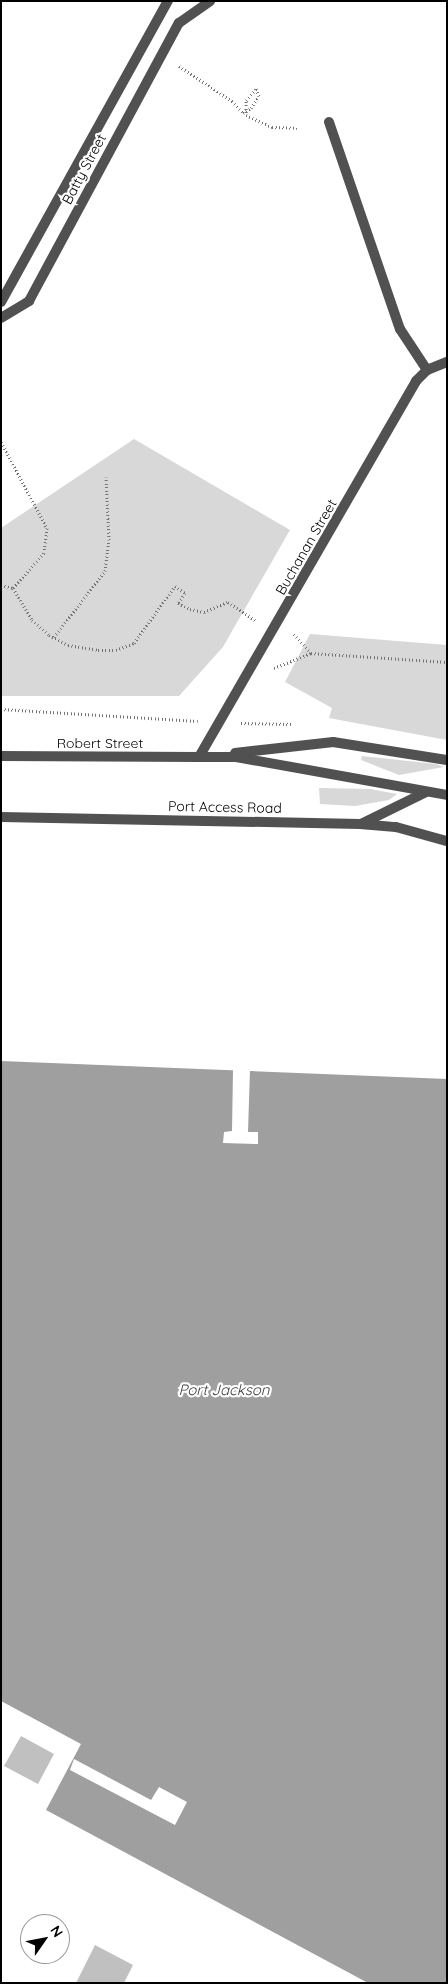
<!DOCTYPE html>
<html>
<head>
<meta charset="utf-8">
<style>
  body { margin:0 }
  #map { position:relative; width:448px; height:1984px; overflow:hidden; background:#fff; font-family:Quicksand,sans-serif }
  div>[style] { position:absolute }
  .green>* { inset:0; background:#d8d8d8 }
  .water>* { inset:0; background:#9f9f9f }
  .pier>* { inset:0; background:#fff }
  .building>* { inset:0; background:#c0c0c0 }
  .path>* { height:3px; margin-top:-1.5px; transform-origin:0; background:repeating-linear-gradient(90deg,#737373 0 1px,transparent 0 3.5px) }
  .service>* { height:10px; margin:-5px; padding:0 5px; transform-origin:5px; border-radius:5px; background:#515151 }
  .minor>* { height:10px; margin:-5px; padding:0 5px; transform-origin:5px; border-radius:5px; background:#515151 }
  .tertiary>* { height:10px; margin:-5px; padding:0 5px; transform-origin:5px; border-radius:5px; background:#515151 }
  .path-bridge>* { height:3px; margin-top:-1.5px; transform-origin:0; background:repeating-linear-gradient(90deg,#737373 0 1px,transparent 0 3.5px) }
  span { translate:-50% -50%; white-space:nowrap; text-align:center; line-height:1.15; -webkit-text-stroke:4.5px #fff; paint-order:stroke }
  .street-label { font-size:14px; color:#000 }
  .water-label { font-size:15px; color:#404040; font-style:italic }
  .frame { position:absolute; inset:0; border:2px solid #000; pointer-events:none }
  .north { position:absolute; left:20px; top:1914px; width:50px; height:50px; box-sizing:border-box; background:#fff; border:1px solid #999; border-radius:50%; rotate:57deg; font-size:14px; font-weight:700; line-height:20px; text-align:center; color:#000 }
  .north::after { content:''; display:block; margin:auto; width:18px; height:22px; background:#000; clip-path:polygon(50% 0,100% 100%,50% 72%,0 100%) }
</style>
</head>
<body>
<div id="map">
  <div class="green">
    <i style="clip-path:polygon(134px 439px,290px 530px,223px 647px,179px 696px,1px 696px,1px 528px)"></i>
    <i style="clip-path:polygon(310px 634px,447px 645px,447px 740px,329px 718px,332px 708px,285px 682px)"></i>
    <i style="clip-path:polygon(362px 756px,436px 764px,444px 767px,399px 775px,361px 760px)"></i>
    <i style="clip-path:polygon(319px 788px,370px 789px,397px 794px,389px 800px,355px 806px,320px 804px)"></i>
  </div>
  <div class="water">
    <i style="clip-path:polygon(1px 1061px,447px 1079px,447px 1983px,368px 1983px,46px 1810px,81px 1744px,1px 1701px)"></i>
  </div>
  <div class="pier">
    <i style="clip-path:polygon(233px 1069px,250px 1070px,248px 1132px,258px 1132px,258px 1144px,223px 1143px,224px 1132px,232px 1131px)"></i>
    <i style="clip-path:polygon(74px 1759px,151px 1800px,159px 1787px,187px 1802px,175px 1825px,70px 1770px)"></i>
  </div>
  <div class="building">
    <i style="clip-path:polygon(21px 1736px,54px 1754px,38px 1784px,4px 1766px)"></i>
    <i style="clip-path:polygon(95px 1945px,133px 1965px,124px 1983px,76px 1983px)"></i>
  </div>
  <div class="path">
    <i style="left:179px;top:66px;width:64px;rotate:33.4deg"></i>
    <i style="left:251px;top:108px;width:14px;rotate:-56deg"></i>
    <i style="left:259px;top:96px;width:8px;rotate:-113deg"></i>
    <i style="left:256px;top:89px;width:16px;rotate:130deg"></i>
    <i style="left:246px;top:101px;width:14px;rotate:90deg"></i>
    <i style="left:246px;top:115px;width:29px;rotate:25deg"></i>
    <i style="left:272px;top:127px;width:25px;rotate:2deg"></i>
    <i style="left:1px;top:442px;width:98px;rotate:61.9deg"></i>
    <i style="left:47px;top:528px;width:25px;rotate:97deg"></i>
    <i style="left:44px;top:553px;width:47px;rotate:131.5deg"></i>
    <i style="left:1px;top:585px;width:12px;rotate:14deg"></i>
    <i style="left:13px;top:588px;width:37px;rotate:59deg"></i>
    <i style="left:32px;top:620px;width:23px;rotate:41deg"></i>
    <i style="left:49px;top:635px;width:21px;rotate:28deg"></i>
    <i style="left:68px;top:645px;width:30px;rotate:9deg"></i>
    <i style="left:98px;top:650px;width:18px"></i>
    <i style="left:116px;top:650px;width:19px;rotate:-21deg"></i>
    <i style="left:134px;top:643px;width:70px;rotate:-54.3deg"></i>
    <i style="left:175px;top:586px;width:12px;rotate:35deg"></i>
    <i style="left:185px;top:593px;width:12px;rotate:125deg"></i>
    <i style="left:178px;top:603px;width:13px;rotate:27deg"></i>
    <i style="left:190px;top:609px;width:14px;rotate:12deg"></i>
    <i style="left:204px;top:612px;width:26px;rotate:-23deg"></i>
    <i style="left:228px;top:602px;width:34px;rotate:34deg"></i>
    <i style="left:54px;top:637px;width:83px;rotate:-52.3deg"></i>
    <i style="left:105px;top:571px;width:31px;rotate:-83deg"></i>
    <i style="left:109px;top:540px;width:63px;rotate:-92.7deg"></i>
    <i style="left:311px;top:653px;width:136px;rotate:3.8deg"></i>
    <i style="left:274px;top:668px;width:40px;rotate:-22deg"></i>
    <i style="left:311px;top:653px;width:27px;rotate:-132deg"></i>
    <i style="left:1px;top:709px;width:197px;rotate:3.5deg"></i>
    <i style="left:241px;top:723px;width:52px;rotate:1.1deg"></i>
  </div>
  <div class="service">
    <i style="left:329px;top:122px;width:219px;rotate:71.1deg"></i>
    <i style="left:400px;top:329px;width:49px;rotate:56.6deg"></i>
    <i style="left:235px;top:753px;width:99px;rotate:-6.4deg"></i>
    <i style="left:333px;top:742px;width:115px;rotate:9deg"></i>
    <i style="left:199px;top:757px;width:37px"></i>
    <i style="left:236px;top:757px;width:214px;rotate:10.2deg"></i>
    <i style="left:360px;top:824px;width:36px;rotate:5deg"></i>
    <i style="left:396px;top:827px;width:53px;rotate:15.4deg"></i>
    <i style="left:361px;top:824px;width:72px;rotate:-26.2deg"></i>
  </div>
  <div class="minor">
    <i style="left:1px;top:302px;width:344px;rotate:-61deg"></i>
    <i style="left:1px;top:318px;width:33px;rotate:-31deg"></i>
    <i style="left:29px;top:301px;width:316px;rotate:-61.7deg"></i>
    <i style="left:179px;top:23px;width:38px;rotate:-35deg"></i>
    <i style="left:1px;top:817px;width:359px;rotate:1.1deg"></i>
  </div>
  <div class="tertiary">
    <i style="left:1px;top:756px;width:198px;rotate:0.3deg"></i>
    <i style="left:199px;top:757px;width:434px;rotate:-60deg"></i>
    <i style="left:416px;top:381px;width:16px;rotate:-45deg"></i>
    <i style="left:427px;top:370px;width:22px;rotate:-22deg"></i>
  </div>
  <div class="path-bridge">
    <i style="left:232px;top:101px;width:16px;rotate:47deg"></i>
    <i style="left:243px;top:113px;width:9px;rotate:-32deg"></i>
  </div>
  <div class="street-label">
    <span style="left:84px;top:169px;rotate:-62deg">Batty Street</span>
    <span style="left:306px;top:547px;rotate:-60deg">Buchanan Street</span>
    <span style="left:100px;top:743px">Robert Street</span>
    <span style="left:225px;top:807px;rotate:1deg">Port Access Road</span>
  </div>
  <div class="water-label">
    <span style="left:224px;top:1390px">Port Jackson</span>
  </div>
  <div class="frame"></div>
  <div class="north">N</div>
</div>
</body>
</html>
